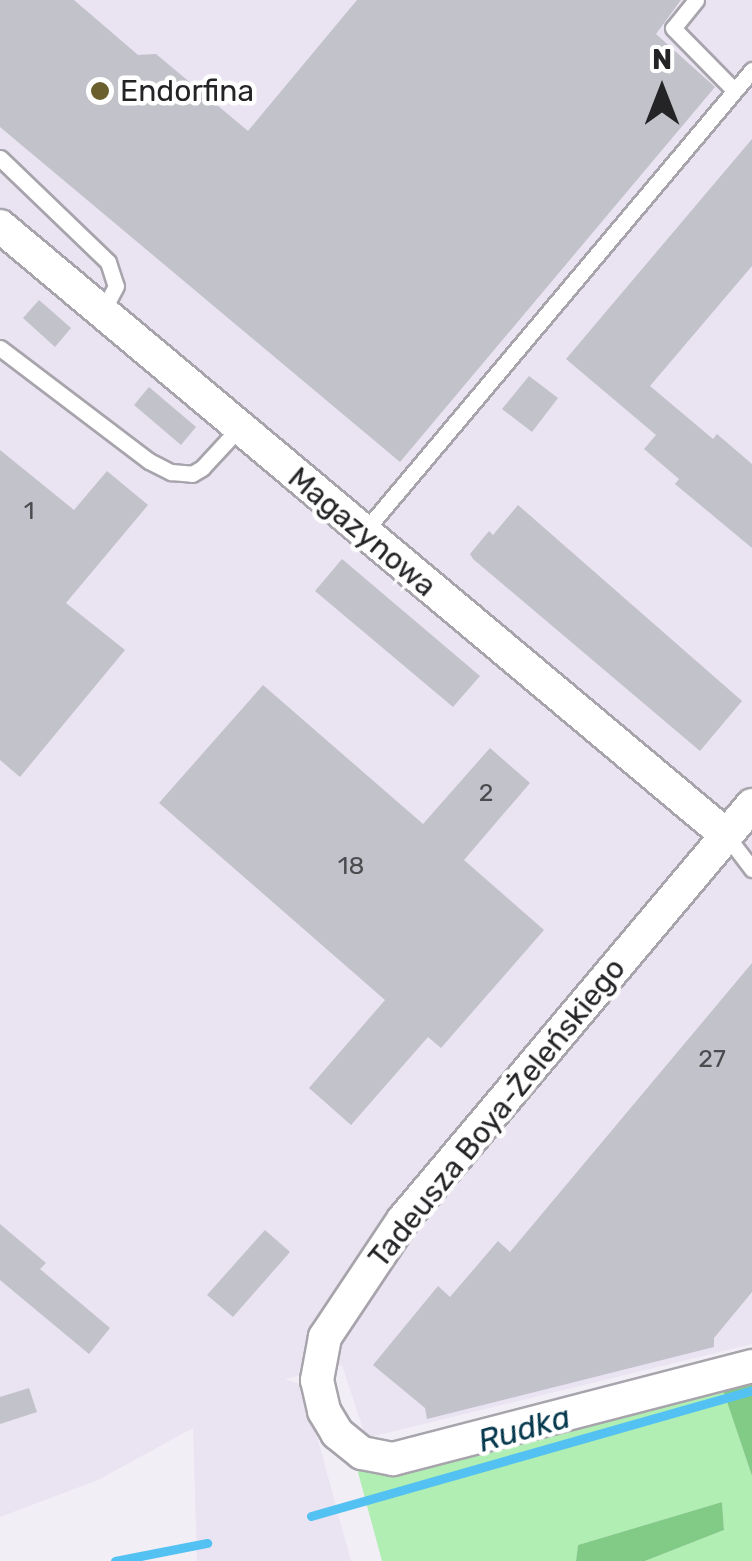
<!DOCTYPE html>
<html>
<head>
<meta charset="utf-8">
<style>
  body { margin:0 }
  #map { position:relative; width:752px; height:1561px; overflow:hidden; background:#f1eef6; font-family:Rubik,sans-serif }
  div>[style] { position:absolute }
  .built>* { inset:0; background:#eae3f2 }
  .green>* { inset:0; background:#b0eeb3 }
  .forest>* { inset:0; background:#81cb86 }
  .stream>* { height:9px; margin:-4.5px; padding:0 4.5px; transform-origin:4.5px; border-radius:4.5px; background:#53c1f2 }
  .building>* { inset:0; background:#c2c2ca }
  .roads { filter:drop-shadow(2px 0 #a7a4ac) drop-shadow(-2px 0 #a7a4ac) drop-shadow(0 2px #a7a4ac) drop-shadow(0 -2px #a7a4ac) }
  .lane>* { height:15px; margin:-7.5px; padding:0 7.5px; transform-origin:7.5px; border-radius:7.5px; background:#fff }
  .street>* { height:32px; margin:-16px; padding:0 16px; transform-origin:16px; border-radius:16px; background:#fff }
  .dots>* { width:28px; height:28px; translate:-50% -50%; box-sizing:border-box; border:5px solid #fff; border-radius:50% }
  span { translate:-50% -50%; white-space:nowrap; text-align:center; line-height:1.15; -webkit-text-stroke:9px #fff; paint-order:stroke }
  .number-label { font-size:25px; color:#4c4b4f }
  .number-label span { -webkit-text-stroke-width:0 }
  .poi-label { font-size:30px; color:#242326 }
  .left { translate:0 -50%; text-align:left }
  .street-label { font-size:30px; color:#242326 }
  .water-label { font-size:32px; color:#06394d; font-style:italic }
  .north { position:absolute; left:612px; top:40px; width:100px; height:100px; -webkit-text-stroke:8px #fff; paint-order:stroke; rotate:0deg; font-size:28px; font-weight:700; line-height:40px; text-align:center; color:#242326 }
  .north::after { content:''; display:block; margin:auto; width:35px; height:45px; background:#242326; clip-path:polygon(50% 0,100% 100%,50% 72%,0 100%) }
</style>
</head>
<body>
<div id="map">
  <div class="built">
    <i style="clip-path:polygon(0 0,752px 0,752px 1344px,366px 1438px,342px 1365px,285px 1379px,303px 1385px,351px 1561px,197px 1561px,193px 1428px,98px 1480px,0 1517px)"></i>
  </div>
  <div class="green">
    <i style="clip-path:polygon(722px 1387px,752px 1476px,752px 1561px,645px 1561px,724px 1530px,722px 1502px,578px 1545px,576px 1561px,382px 1561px,356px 1465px)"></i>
  </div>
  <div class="forest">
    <i style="clip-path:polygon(752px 1377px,752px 1476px,722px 1387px)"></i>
    <i style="clip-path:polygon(722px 1502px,724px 1530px,645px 1561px,576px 1561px,578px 1545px)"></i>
  </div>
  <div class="stream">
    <i style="left:311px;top:1516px;width:459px;rotate:-15.9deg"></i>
    <i style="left:115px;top:1561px;width:94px;rotate:-11.1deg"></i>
  </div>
  <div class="building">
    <i style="clip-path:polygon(0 0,74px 0,138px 55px,156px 54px,248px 131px,357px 0,681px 0,656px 34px,715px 87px,400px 462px,0 127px)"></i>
    <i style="clip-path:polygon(752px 139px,752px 266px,650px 386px,713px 439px,717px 434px,752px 464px,752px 548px,675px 484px,679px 479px,644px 449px,656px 435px,566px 359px)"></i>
    <i style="clip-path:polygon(39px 300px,71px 328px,55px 347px,23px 318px)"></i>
    <i style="clip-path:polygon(529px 376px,558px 398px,532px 432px,502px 409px)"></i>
    <i style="clip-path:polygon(149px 387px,196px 427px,181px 445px,134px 405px)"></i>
    <i style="clip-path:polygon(0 450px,74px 510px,107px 471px,148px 505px,66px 603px,125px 650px,20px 777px,0 760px)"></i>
    <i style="clip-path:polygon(518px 505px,742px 701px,700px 751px,473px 559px,470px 554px,489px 531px,493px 535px)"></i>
    <i style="clip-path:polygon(342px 559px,480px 676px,453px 707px,315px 591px)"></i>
    <i style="clip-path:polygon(263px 685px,423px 824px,490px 748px,530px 783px,464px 860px,544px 930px,441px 1048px,428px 1037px,351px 1125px,309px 1088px,385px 1000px,159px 803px)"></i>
    <i style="clip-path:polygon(752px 963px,752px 1292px,714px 1338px,714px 1347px,427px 1419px,425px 1408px,373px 1365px,438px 1286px,450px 1297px,498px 1241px,510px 1252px)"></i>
    <i style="clip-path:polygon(0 1224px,46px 1263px,40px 1269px,110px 1328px,89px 1354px,0 1280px)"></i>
    <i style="clip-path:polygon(265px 1230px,290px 1252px,233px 1317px,207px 1295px)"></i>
    <i style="clip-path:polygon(29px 1388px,37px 1412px,0 1424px,0 1397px)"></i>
  </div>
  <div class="roads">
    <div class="lane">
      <i style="left:696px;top:0;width:36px;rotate:129deg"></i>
      <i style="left:673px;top:28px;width:87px;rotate:45.5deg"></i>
      <i style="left:0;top:158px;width:150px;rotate:43.9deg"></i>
      <i style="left:108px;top:262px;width:25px;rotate:72deg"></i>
      <i style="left:116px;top:286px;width:30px;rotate:118deg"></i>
      <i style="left:0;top:348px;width:187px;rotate:37.2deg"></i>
      <i style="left:149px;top:461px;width:25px;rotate:27deg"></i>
      <i style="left:171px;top:472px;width:21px;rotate:5deg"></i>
      <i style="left:192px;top:474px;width:12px;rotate:-31deg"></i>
      <i style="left:202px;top:468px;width:54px;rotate:-47.2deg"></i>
      <i style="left:363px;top:533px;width:605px;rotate:-49.96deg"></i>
      <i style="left:726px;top:835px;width:43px;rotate:52.6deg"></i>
    </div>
    <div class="street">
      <i style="left:0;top:226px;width:948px;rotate:39.99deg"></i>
      <i style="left:752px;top:805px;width:542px;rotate:130.06deg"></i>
      <i style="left:403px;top:1220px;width:141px;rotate:123.7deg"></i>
      <i style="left:325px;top:1337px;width:44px;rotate:100.5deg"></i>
      <i style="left:317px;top:1380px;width:32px;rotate:77deg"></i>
      <i style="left:324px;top:1411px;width:26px;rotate:59deg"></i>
      <i style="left:337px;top:1433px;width:32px;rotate:39deg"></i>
      <i style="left:362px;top:1453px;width:32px;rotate:11deg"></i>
      <i style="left:393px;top:1459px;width:371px;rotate:-14.5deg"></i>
    </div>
  </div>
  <div class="dots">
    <i style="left:100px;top:91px;background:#6b602d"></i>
  </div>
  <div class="number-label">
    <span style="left:29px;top:511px">1</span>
    <span style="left:486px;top:793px">2</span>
    <span style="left:351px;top:866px">18</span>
    <span style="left:712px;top:1059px">27</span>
  </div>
  <div class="poi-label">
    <span class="left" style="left:120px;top:91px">Endorfina</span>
  </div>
  <div class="street-label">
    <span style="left:362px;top:532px;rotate:40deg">Magazynowa</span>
    <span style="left:497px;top:1113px;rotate:-51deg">Tadeusza Boya-Żeleńskiego</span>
  </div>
  <div class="water-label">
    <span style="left:524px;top:1429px;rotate:-16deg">Rudka</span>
  </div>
  <div class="north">N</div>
</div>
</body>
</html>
